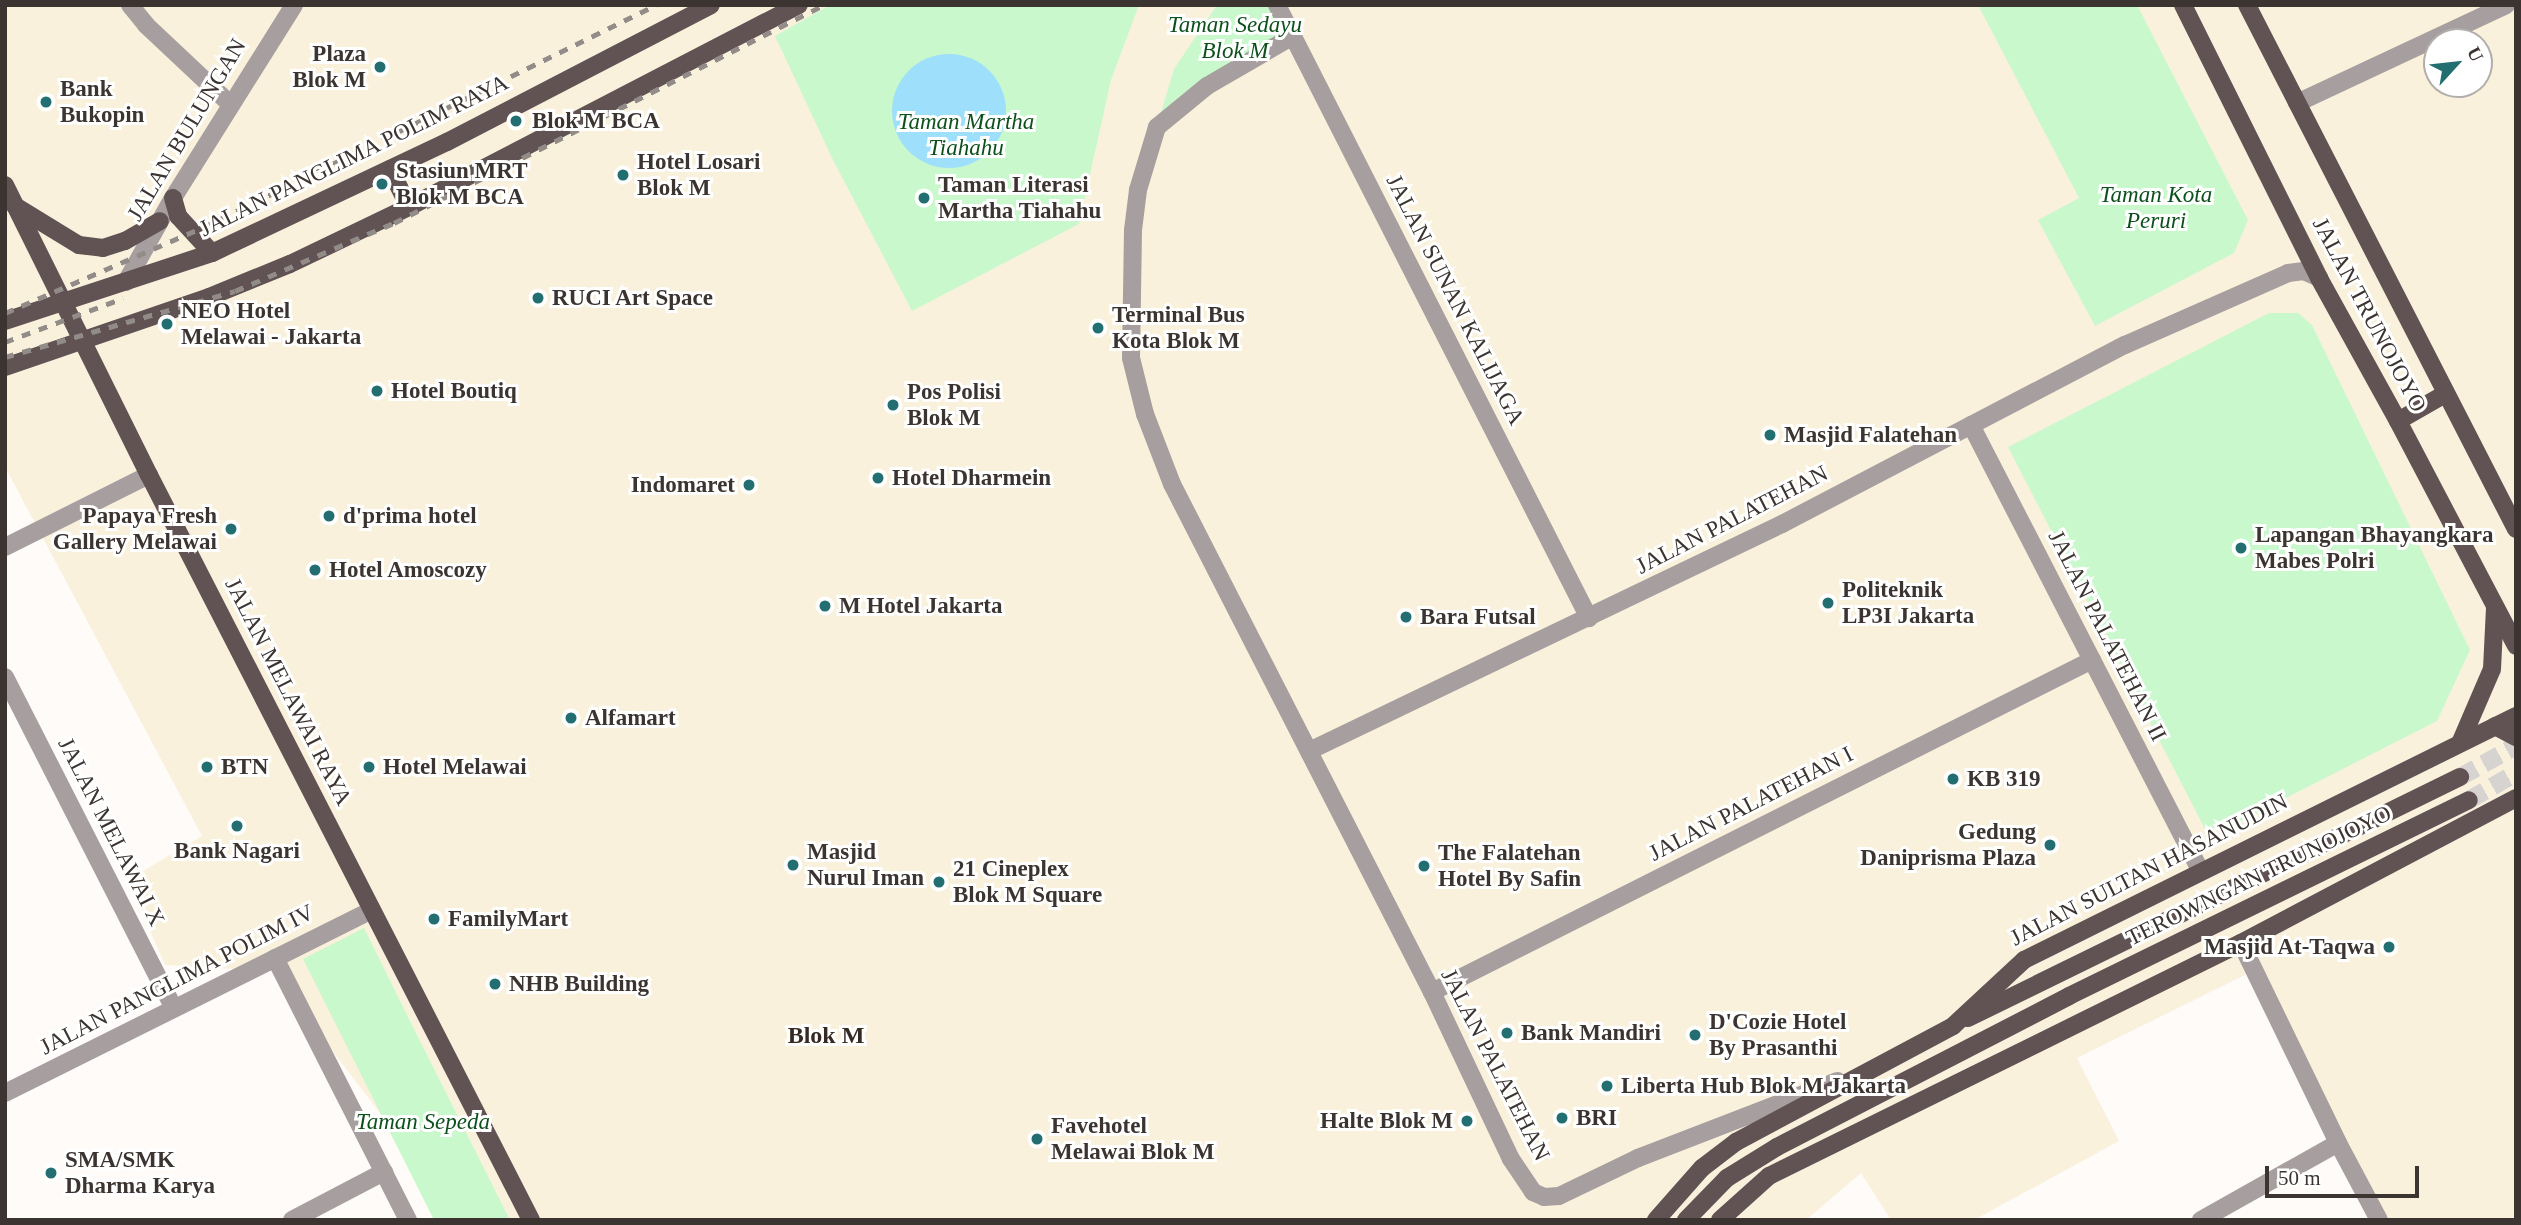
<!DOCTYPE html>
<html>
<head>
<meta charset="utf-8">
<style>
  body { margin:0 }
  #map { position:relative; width:2521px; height:1225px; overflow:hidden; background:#fefbf9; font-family:"Times New Roman",serif }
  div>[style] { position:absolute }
  .commercial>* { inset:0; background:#faf1dc }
  .green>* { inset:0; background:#caf8cd }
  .water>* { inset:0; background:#9ee0fb }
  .round { border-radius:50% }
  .major-tunnel>* { height:18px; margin-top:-9px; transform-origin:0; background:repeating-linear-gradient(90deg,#d7d3d1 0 18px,transparent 0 27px) }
  .minor>* { height:18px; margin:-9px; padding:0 9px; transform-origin:9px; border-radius:9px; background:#a79e9f }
  .major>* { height:18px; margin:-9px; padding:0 9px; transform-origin:9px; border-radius:9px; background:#615254 }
  .rail>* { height:5px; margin-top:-2.5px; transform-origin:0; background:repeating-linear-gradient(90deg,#928c89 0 9px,transparent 0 18px) }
  .dots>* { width:19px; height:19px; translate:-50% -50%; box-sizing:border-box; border:4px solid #fff; border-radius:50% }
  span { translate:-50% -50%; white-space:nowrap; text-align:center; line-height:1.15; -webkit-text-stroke:6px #fff; paint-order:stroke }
  .park-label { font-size:23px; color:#0c501b; font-style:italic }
  .poi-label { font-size:23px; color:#3b3430; font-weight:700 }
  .right { translate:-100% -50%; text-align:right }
  .left { translate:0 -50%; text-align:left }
  .street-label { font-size:23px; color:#3b3430 }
  .neighbourhood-label { font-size:24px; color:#352921; font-weight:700 }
  .frame { position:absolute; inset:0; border:7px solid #3b3430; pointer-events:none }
  .north { position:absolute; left:2423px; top:28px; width:70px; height:70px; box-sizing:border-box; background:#fff; border:2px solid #b1aeac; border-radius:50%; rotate:63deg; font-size:19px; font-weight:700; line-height:28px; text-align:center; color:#3b3430 }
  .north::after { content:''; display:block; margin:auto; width:24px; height:32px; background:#226e71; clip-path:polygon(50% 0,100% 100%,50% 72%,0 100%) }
  .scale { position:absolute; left:2265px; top:1166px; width:154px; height:32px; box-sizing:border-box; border:4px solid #3b3430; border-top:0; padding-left:9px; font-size:21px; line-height:24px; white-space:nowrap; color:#3b3430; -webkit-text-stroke:5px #fff; paint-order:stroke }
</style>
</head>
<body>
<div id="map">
  <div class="commercial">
    <i style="clip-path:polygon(evenodd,5px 5px,2516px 5px,2516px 1220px,2373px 1220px,2253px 971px,2077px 1058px,2119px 1141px,1974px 1220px,1891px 1220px,1861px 1173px,1806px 1220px,462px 1220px,271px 971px,165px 965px,128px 880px,202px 836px,5px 467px,5px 5px,2437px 42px,2479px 42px,2479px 84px,2437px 84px,2437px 42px)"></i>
  </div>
  <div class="green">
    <i style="clip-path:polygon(830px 5px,1139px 5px,1111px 80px,1079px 224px,912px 311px,832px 158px,775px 36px)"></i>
    <i style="clip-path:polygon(1217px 5px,1270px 5px,1288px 46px,1159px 119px,1174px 69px)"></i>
    <i style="clip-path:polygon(1978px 5px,2137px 5px,2248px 220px,2234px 253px,2095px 326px,2038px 220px,2079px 198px)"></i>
    <i style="clip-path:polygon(2269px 313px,2298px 313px,2312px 325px,2470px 650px,2437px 721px,2227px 828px,2205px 829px,2008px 447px)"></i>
    <i style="clip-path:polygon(364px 928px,412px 1025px,510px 1220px,434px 1220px,303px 959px)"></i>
  </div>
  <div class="water">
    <i class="round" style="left:892px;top:54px;width:114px;height:114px"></i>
  </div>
  <div class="major-tunnel">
    <i style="left:2460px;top:777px;width:64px;rotate:-29deg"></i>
    <i style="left:2469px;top:800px;width:54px;rotate:-29.9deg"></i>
  </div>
  <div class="minor">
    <i style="left:130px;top:5px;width:26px;rotate:51deg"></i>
    <i style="left:146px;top:25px;width:115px;rotate:43.2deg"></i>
    <i style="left:1277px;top:5px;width:688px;rotate:63.03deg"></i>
    <i style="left:1293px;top:36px;width:99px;rotate:149.8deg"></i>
    <i style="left:1207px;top:86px;width:65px;rotate:140.6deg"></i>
    <i style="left:1157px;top:127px;width:66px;rotate:106.8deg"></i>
    <i style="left:1138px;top:190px;width:40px;rotate:97.1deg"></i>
    <i style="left:1133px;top:230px;width:128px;rotate:90.9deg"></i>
    <i style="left:1131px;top:358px;width:58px;rotate:76deg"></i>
    <i style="left:1145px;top:414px;width:75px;rotate:68.9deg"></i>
    <i style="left:1172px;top:484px;width:571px;rotate:62.9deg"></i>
    <i style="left:1432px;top:992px;width:185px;rotate:64.7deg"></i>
    <i style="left:1511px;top:1159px;width:40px;rotate:56deg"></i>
    <i style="left:1533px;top:1192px;width:12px;rotate:24deg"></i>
    <i style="left:1544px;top:1197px;width:15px;rotate:-4deg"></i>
    <i style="left:1559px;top:1196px;width:88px;rotate:-25.7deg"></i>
    <i style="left:1638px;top:1158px;width:214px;rotate:-21.1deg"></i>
    <i style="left:2297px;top:103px;width:231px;rotate:-25.1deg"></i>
    <i style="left:126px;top:282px;width:96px;rotate:-60.8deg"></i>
    <i style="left:173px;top:198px;width:228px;rotate:-57.9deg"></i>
    <i style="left:1971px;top:425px;width:500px;rotate:62.77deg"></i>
    <i style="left:5px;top:547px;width:161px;rotate:-26.6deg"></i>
    <i style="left:5px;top:677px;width:372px;rotate:63deg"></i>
    <i style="left:1309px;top:751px;width:525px;rotate:-25.64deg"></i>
    <i style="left:1782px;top:524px;width:387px;rotate:-27.6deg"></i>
    <i style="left:2125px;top:345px;width:178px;rotate:-23.8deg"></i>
    <i style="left:2288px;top:273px;width:16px;rotate:-7deg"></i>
    <i style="left:2304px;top:271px;width:17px;rotate:25deg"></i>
    <i style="left:2241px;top:943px;width:222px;rotate:64.1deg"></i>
    <i style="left:2338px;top:1143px;width:87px;rotate:62deg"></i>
    <i style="left:275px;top:958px;width:294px;rotate:63.1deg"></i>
    <i style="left:1432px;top:992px;width:739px;rotate:-26.7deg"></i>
    <i style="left:5px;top:1093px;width:410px;rotate:-26.5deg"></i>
    <i style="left:292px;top:1220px;width:104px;rotate:-27.6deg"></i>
    <i style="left:2201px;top:1220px;width:157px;rotate:-29.3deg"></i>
  </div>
  <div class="major">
    <i style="left:2183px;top:5px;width:305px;rotate:63.5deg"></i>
    <i style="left:2319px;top:278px;width:163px;rotate:61.1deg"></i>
    <i style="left:2398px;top:421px;width:254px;rotate:62.3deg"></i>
    <i style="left:2247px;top:5px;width:589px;rotate:62.83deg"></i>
    <i style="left:390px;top:169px;width:42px;rotate:63.4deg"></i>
    <i style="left:5px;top:185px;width:324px;rotate:63.6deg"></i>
    <i style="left:149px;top:475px;width:837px;rotate:62.85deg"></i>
    <i style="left:173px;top:198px;width:19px;rotate:74deg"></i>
    <i style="left:178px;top:216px;width:50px;rotate:47.4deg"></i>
    <i style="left:15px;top:206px;width:75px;rotate:31.4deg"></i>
    <i style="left:79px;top:245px;width:24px;rotate:7deg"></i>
    <i style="left:103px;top:248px;width:23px;rotate:-18deg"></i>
    <i style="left:125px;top:241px;width:40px;rotate:-29.7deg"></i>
    <i style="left:5px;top:321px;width:218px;rotate:-18.2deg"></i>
    <i style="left:212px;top:253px;width:260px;rotate:-25.3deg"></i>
    <i style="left:447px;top:142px;width:297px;rotate:-27.4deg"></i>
    <i style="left:5px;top:367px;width:216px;rotate:-18.9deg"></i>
    <i style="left:209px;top:297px;width:87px;rotate:-22.2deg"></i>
    <i style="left:290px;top:264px;width:132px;rotate:-25.6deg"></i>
    <i style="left:409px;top:207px;width:439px;rotate:-27.4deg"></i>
    <i style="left:2398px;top:421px;width:54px;rotate:-29.9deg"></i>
    <i style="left:2495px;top:726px;width:24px;rotate:28deg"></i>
    <i style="left:2461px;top:741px;width:78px;rotate:-66.7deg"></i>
    <i style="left:2492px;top:669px;width:61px;rotate:-87.2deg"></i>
    <i style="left:1968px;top:1018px;width:548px;rotate:-26.1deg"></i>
    <i style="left:1656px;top:1220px;width:69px;rotate:-48.5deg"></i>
    <i style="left:1702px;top:1168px;width:43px;rotate:-37.4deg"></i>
    <i style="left:1736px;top:1142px;width:246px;rotate:-28.1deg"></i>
    <i style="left:1953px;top:1026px;width:97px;rotate:-42.9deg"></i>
    <i style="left:2024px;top:960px;width:549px;rotate:-26.38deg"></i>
    <i style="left:1686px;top:1220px;width:59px;rotate:-45.7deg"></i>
    <i style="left:1727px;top:1178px;width:59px;rotate:-31.8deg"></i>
    <i style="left:1777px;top:1147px;width:329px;rotate:-27.3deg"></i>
    <i style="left:2069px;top:996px;width:445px;rotate:-26.1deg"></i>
    <i style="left:1720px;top:1220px;width:66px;rotate:-41.9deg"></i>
    <i style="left:1769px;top:1176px;width:526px;rotate:-26.27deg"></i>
    <i style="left:2241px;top:943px;width:311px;rotate:-27.8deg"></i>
  </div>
  <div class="rail">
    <i style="left:5px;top:313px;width:217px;rotate:-23.4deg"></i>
    <i style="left:204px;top:227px;width:504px;rotate:-26.16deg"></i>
    <i style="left:5px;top:342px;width:126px;rotate:-20.4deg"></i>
    <i style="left:5px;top:357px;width:239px;rotate:-16deg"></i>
    <i style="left:235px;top:291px;width:173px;rotate:-23.2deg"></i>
    <i style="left:394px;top:223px;width:481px;rotate:-26.9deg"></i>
  </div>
  <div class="dots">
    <i style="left:380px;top:67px;background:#226e71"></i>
    <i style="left:46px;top:102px;background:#226e71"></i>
    <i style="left:516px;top:121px;background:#226e71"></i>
    <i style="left:623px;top:175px;background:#226e71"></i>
    <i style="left:382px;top:184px;background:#226e71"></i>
    <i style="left:924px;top:198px;background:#226e71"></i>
    <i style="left:538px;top:298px;background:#226e71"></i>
    <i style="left:167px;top:324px;background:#226e71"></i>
    <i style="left:1098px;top:328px;background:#226e71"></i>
    <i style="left:377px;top:391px;background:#226e71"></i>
    <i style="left:893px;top:405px;background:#226e71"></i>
    <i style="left:1770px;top:435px;background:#226e71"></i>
    <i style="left:878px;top:478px;background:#226e71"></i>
    <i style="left:749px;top:485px;background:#226e71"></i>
    <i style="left:329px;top:516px;background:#226e71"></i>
    <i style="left:231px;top:529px;background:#226e71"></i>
    <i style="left:2241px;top:548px;background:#226e71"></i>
    <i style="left:315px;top:570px;background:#226e71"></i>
    <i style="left:1828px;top:603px;background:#226e71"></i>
    <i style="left:825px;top:606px;background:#226e71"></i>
    <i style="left:1406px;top:617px;background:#226e71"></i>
    <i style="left:571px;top:718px;background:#226e71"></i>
    <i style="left:207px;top:767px;background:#226e71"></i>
    <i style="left:369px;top:767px;background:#226e71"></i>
    <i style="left:1953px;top:779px;background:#226e71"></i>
    <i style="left:237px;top:826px;background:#226e71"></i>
    <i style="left:2050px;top:845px;background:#226e71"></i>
    <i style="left:793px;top:865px;background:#226e71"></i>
    <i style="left:1424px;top:866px;background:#226e71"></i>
    <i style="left:939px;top:882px;background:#226e71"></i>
    <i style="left:434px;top:919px;background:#226e71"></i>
    <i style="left:2389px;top:947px;background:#226e71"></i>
    <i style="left:495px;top:984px;background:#226e71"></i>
    <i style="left:1507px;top:1033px;background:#226e71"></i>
    <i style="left:1695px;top:1035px;background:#226e71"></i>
    <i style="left:1607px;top:1086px;background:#226e71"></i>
    <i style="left:1562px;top:1118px;background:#226e71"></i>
    <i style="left:1467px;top:1121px;background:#226e71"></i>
    <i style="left:1037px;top:1139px;background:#226e71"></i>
    <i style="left:51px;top:1173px;background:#226e71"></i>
  </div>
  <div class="park-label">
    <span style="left:1235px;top:38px">Taman Sedayu<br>Blok M</span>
    <span style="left:966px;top:135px">Taman Martha<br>Tiahahu</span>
    <span style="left:2156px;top:208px">Taman Kota<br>Peruri</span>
    <span style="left:423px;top:1122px">Taman Sepeda</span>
  </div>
  <div class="poi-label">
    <span class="right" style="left:366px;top:67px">Plaza<br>Blok M</span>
    <span class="left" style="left:60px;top:102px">Bank<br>Bukopin</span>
    <span class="left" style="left:532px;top:121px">Blok M BCA</span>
    <span class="left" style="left:637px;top:175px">Hotel Losari<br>Blok M</span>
    <span class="left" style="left:396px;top:184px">Stasiun MRT<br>Blok M BCA</span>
    <span class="left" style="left:938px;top:198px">Taman Literasi<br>Martha Tiahahu</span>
    <span class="left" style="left:552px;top:298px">RUCI Art Space</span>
    <span class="left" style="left:181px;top:324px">NEO Hotel<br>Melawai - Jakarta</span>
    <span class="left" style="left:1112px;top:328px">Terminal Bus<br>Kota Blok M</span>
    <span class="left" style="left:391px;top:391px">Hotel Boutiq</span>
    <span class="left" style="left:907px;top:405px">Pos Polisi<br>Blok M</span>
    <span class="left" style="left:1784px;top:435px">Masjid Falatehan</span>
    <span class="left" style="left:892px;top:478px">Hotel Dharmein</span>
    <span class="right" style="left:735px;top:485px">Indomaret</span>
    <span class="right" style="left:217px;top:529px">Papaya Fresh<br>Gallery Melawai</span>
    <span class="left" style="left:343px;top:516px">d'prima hotel</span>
    <span class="left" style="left:2255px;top:548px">Lapangan Bhayangkara<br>Mabes Polri</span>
    <span class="left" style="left:329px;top:570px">Hotel Amoscozy</span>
    <span class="left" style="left:1842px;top:603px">Politeknik<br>LP3I Jakarta</span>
    <span class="left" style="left:839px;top:606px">M Hotel Jakarta</span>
    <span class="left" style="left:1420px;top:617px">Bara Futsal</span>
    <span class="left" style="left:585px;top:718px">Alfamart</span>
    <span class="left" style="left:221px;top:767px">BTN</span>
    <span class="left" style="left:383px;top:767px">Hotel Melawai</span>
    <span class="left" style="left:1967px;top:779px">KB 319</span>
    <span class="right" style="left:2036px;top:845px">Gedung<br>Daniprisma Plaza</span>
    <span style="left:237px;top:851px">Bank Nagari</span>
    <span class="left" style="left:807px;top:865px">Masjid<br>Nurul Iman</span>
    <span class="left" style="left:1438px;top:866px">The Falatehan<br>Hotel By Safin</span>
    <span class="left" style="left:953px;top:882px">21 Cineplex<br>Blok M Square</span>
    <span class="left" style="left:448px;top:919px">FamilyMart</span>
    <span class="right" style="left:2375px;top:947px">Masjid At-Taqwa</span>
    <span class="left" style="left:509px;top:984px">NHB Building</span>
    <span class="left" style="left:1709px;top:1035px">D'Cozie Hotel<br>By Prasanthi</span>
    <span class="left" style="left:1521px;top:1033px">Bank Mandiri</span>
    <span class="left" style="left:1621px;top:1086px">Liberta Hub Blok M Jakarta</span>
    <span class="left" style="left:1576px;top:1118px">BRI</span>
    <span class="right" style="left:1453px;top:1121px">Halte Blok M</span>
    <span class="left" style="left:1051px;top:1139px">Favehotel<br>Melawai Blok M</span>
    <span class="left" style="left:65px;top:1173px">SMA/SMK<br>Dharma Karya</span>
  </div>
  <div class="street-label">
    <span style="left:187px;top:130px;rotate:-59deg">JALAN BULUNGAN</span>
    <span style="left:354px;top:156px;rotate:-26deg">JALAN PANGLIMA POLIM RAYA</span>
    <span style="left:1455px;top:300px;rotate:63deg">JALAN SUNAN KALIJAGA</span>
    <span style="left:2369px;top:315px;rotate:62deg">JALAN TRUNOJOYO</span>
    <span style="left:1732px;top:520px;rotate:-27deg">JALAN PALATEHAN</span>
    <span style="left:2107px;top:636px;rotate:63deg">JALAN PALATEHAN II</span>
    <span style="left:288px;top:692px;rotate:63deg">JALAN MELAWAI RAYA</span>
    <span style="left:1751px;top:804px;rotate:-27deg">JALAN PALATEHAN I</span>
    <span style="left:111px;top:832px;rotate:63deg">JALAN MELAWAI X</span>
    <span style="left:2149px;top:870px;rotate:-27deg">JALAN SULTAN HASANUDIN</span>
    <span style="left:2259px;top:876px;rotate:-26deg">TEROWNGAN TRUNOJOYO</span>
    <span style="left:177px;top:980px;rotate:-27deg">JALAN PANGLIMA POLIM IV</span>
    <span style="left:1495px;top:1065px;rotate:63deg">JALAN PALATEHAN</span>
  </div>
  <div class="neighbourhood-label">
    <span style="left:826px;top:1036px">Blok M</span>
  </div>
  <div class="frame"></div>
  <div class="north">U</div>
  <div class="scale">50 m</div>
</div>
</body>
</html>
